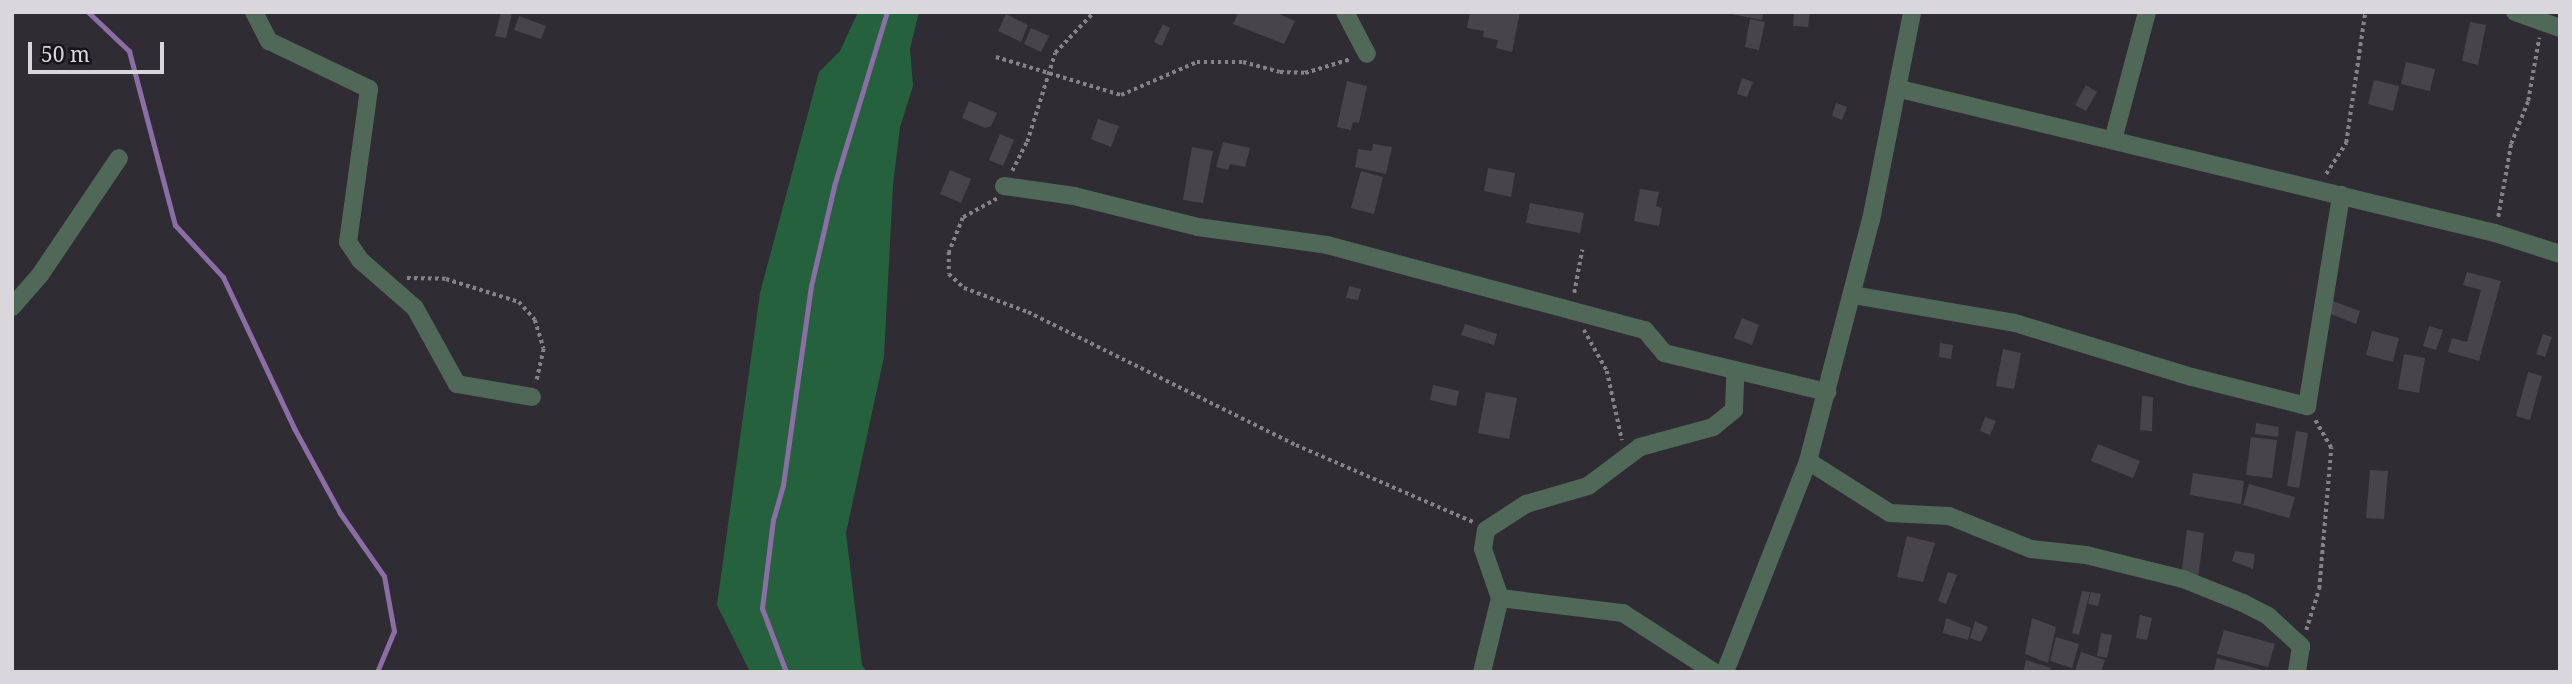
<!DOCTYPE html>
<html>
<head>
<meta charset="utf-8">
<style>
  body { margin:0 }
  #map { position:relative; width:2572px; height:684px; overflow:hidden; background:#302c33; font-family:"Noto Serif",serif }
  div>[style] { position:absolute }
  .green>* { inset:0; background:#26613e }
  .stream>* { height:5px; margin:-2.5px; padding:0 2.5px; transform-origin:2.5px; border-radius:2.5px; background:#8b6ea5 }
  .building>* { inset:0; background:#48444c }
  .path>* { height:3.5px; margin-top:-1.75px; transform-origin:0; background:repeating-linear-gradient(90deg,#868388 0 3.5px,transparent 0 7px) }
  .minor>* { height:18px; margin:-9px; padding:0 9px; transform-origin:9px; border-radius:9px; background:#4f6857 }
  span { translate:-50% -50%; white-space:nowrap; text-align:center; line-height:1.15; -webkit-text-stroke:7px #171518; paint-order:stroke }
  .frame { position:absolute; inset:0; border:14px solid #d9d7db; pointer-events:none }
  .scale { position:absolute; left:28px; top:42px; width:136px; height:32px; box-sizing:border-box; border:4px solid #d9d7db; border-top:0; padding-left:9px; font-size:21px; line-height:24px; white-space:nowrap; color:#d9d7db; -webkit-text-stroke:5px #171518; paint-order:stroke }
</style>
</head>
<body>
<div id="map">
  <div class="green">
    <i style="clip-path:polygon(858px 12px,919px 12px,910px 49px,913px 86px,900px 127px,893px 185px,884px 357px,846px 533px,862px 665px,867px 672px,750px 672px,717px 605px,760px 293px,819px 72px,840px 51px)"></i>
  </div>
  <div class="stream">
    <i style="left:88px;top:12px;width:57px;rotate:43.6deg"></i>
    <i style="left:129px;top:51px;width:180px;rotate:75.2deg"></i>
    <i style="left:175px;top:225px;width:71px;rotate:47.3deg"></i>
    <i style="left:223px;top:277px;width:167px;rotate:64.8deg"></i>
    <i style="left:294px;top:428px;width:97px;rotate:61.6deg"></i>
    <i style="left:340px;top:513px;width:77px;rotate:55.1deg"></i>
    <i style="left:384px;top:576px;width:56px;rotate:79.7deg"></i>
    <i style="left:394px;top:631px;width:44px;rotate:112.5deg"></i>
    <i style="left:786px;top:672px;width:68px;rotate:-110.6deg"></i>
    <i style="left:762px;top:608px;width:89px;rotate:-82.9deg"></i>
    <i style="left:773px;top:520px;width:36px;rotate:-74deg"></i>
    <i style="left:783px;top:485px;width:201px;rotate:-82deg"></i>
    <i style="left:811px;top:286px;width:103px;rotate:-77deg"></i>
    <i style="left:834px;top:186px;width:182px;rotate:-73.1deg"></i>
  </div>
  <div class="building">
    <i style="clip-path:polygon(501px 12px,512px 13px,506px 38px,495px 36px)"></i>
    <i style="clip-path:polygon(1239px 12px,1275px 12px,1295px 21px,1284px 44px,1233px 24px)"></i>
    <i style="clip-path:polygon(1470px 12px,1520px 12px,1512px 52px,1496px 48px,1498px 40px,1483px 37px,1484px 31px,1467px 28px)"></i>
    <i style="clip-path:polygon(1721px 12px,1763px 12px,1762px 20px)"></i>
    <i style="clip-path:polygon(1794px 12px,1810px 12px,1808px 27px,1793px 26px)"></i>
    <i style="clip-path:polygon(1006px 14px,1028px 25px,1021px 42px,998px 31px)"></i>
    <i style="clip-path:polygon(519px 16px,546px 26px,541px 39px,514px 30px)"></i>
    <i style="clip-path:polygon(1750px 19px,1765px 22px,1759px 50px,1745px 47px)"></i>
    <i style="clip-path:polygon(2470px 22px,2486px 25px,2478px 65px,2462px 61px)"></i>
    <i style="clip-path:polygon(1163px 24px,1170px 28px,1162px 46px,1154px 42px)"></i>
    <i style="clip-path:polygon(1031px 28px,1049px 36px,1041px 52px,1024px 44px)"></i>
    <i style="clip-path:polygon(2406px 62px,2435px 69px,2430px 91px,2401px 84px)"></i>
    <i style="clip-path:polygon(1742px 78px,1753px 82px,1747px 97px,1737px 94px)"></i>
    <i style="clip-path:polygon(2374px 80px,2399px 86px,2393px 111px,2368px 104px)"></i>
    <i style="clip-path:polygon(1347px 81px,1367px 86px,1359px 123px,1353px 122px,1351px 130px,1337px 127px)"></i>
    <i style="clip-path:polygon(2086px 85px,2097px 92px,2086px 111px,2075px 105px)"></i>
    <i style="clip-path:polygon(969px 101px,997px 113px,991px 126px,985px 128px,962px 118px)"></i>
    <i style="clip-path:polygon(1836px 103px,1847px 107px,1842px 120px,1832px 116px)"></i>
    <i style="clip-path:polygon(1098px 119px,1119px 126px,1111px 147px,1091px 139px)"></i>
    <i style="clip-path:polygon(1000px 134px,1014px 140px,1003px 166px,989px 160px)"></i>
    <i style="clip-path:polygon(1223px 142px,1250px 148px,1245px 167px,1230px 164px,1228px 170px,1216px 167px)"></i>
    <i style="clip-path:polygon(1373px 144px,1392px 147px,1386px 174px,1355px 167px,1358px 149px,1372px 151px)"></i>
    <i style="clip-path:polygon(1192px 147px,1213px 151px,1203px 203px,1183px 200px)"></i>
    <i style="clip-path:polygon(1488px 168px,1515px 173px,1511px 197px,1484px 191px)"></i>
    <i style="clip-path:polygon(950px 170px,971px 179px,961px 203px,940px 194px)"></i>
    <i style="clip-path:polygon(1361px 171px,1383px 177px,1374px 214px,1351px 208px)"></i>
    <i style="clip-path:polygon(1640px 189px,1659px 192px,1656px 206px,1662px 208px,1659px 226px,1634px 221px)"></i>
    <i style="clip-path:polygon(1530px 203px,1584px 213px,1580px 233px,1526px 223px)"></i>
    <i style="clip-path:polygon(2467px 272px,2501px 281px,2479px 361px,2448px 352px,2452px 338px,2467px 342px,2481px 290px,2463px 285px)"></i>
    <i style="clip-path:polygon(1349px 286px,1361px 289px,1358px 300px,1346px 298px)"></i>
    <i style="clip-path:polygon(2333px 301px,2360px 311px,2356px 324px,2328px 313px)"></i>
    <i style="clip-path:polygon(1742px 318px,1759px 325px,1752px 345px,1734px 338px)"></i>
    <i style="clip-path:polygon(1465px 324px,1497px 334px,1494px 345px,1461px 335px)"></i>
    <i style="clip-path:polygon(2429px 326px,2443px 330px,2436px 350px,2423px 346px)"></i>
    <i style="clip-path:polygon(2372px 331px,2399px 338px,2393px 362px,2366px 355px)"></i>
    <i style="clip-path:polygon(2543px 334px,2552px 337px,2545px 357px,2536px 354px)"></i>
    <i style="clip-path:polygon(1940px 343px,1953px 345px,1951px 359px,1939px 357px)"></i>
    <i style="clip-path:polygon(2003px 349px,2021px 353px,2014px 389px,1996px 386px)"></i>
    <i style="clip-path:polygon(2404px 354px,2425px 358px,2419px 393px,2398px 389px)"></i>
    <i style="clip-path:polygon(2528px 372px,2542px 376px,2530px 420px,2516px 416px)"></i>
    <i style="clip-path:polygon(1433px 385px,1459px 391px,1456px 406px,1430px 400px)"></i>
    <i style="clip-path:polygon(1486px 392px,1517px 398px,1509px 439px,1478px 433px)"></i>
    <i style="clip-path:polygon(2142px 396px,2153px 397px,2152px 431px,2140px 430px)"></i>
    <i style="clip-path:polygon(1985px 417px,1996px 421px,1990px 435px,1980px 431px)"></i>
    <i style="clip-path:polygon(2256px 423px,2279px 427px,2278px 437px,2255px 434px)"></i>
    <i style="clip-path:polygon(2296px 431px,2308px 433px,2299px 488px,2287px 486px)"></i>
    <i style="clip-path:polygon(2251px 437px,2277px 440px,2272px 478px,2246px 475px)"></i>
    <i style="clip-path:polygon(2098px 444px,2140px 461px,2133px 478px,2091px 461px)"></i>
    <i style="clip-path:polygon(2370px 470px,2388px 471px,2384px 519px,2366px 518px)"></i>
    <i style="clip-path:polygon(2193px 473px,2244px 481px,2241px 504px,2190px 495px)"></i>
    <i style="clip-path:polygon(2249px 484px,2295px 497px,2289px 518px,2243px 505px)"></i>
    <i style="clip-path:polygon(2187px 530px,2204px 533px,2198px 578px,2181px 576px)"></i>
    <i style="clip-path:polygon(1907px 536px,1935px 543px,1923px 582px,1897px 577px)"></i>
    <i style="clip-path:polygon(2235px 551px,2255px 554px,2253px 569px,2232px 561px)"></i>
    <i style="clip-path:polygon(1948px 572px,1957px 575px,1946px 604px,1938px 601px)"></i>
    <i style="clip-path:polygon(2082px 591px,2090px 592px,2079px 635px,2072px 633px)"></i>
    <i style="clip-path:polygon(2091px 592px,2101px 594px,2098px 606px,2088px 604px)"></i>
    <i style="clip-path:polygon(2140px 615px,2152px 618px,2147px 640px,2136px 638px)"></i>
    <i style="clip-path:polygon(1946px 618px,1971px 628px,1968px 640px,1943px 633px)"></i>
    <i style="clip-path:polygon(2032px 618px,2056px 627px,2048px 663px,2025px 654px)"></i>
    <i style="clip-path:polygon(1975px 621px,1988px 627px,1981px 642px,1970px 638px)"></i>
    <i style="clip-path:polygon(2224px 630px,2275px 644px,2268px 667px,2217px 654px)"></i>
    <i style="clip-path:polygon(2101px 633px,2112px 635px,2107px 658px,2097px 656px)"></i>
    <i style="clip-path:polygon(2056px 637px,2079px 644px,2072px 668px,2050px 661px)"></i>
    <i style="clip-path:polygon(2081px 652px,2105px 660px,2101px 672px,2075px 671px)"></i>
    <i style="clip-path:polygon(2217px 658px,2267px 671px,2266px 672px,2214px 670px)"></i>
    <i style="clip-path:polygon(2026px 660px,2051px 668px,2050px 672px,2023px 672px)"></i>
  </div>
  <div class="path">
    <i style="left:996px;top:57px;width:131px;rotate:16.9deg"></i>
    <i style="left:1121px;top:95px;width:83px;rotate:-23.5deg"></i>
    <i style="left:1197px;top:62px;width:46px"></i>
    <i style="left:1243px;top:62px;width:38px;rotate:15deg"></i>
    <i style="left:1280px;top:72px;width:25px;rotate:2deg"></i>
    <i style="left:1305px;top:73px;width:48px;rotate:-16.9deg"></i>
    <i style="left:1012px;top:171px;width:33px;rotate:-63deg"></i>
    <i style="left:1027px;top:142px;width:93px;rotate:-72.5deg"></i>
    <i style="left:1055px;top:53px;width:57px;rotate:-46.4deg"></i>
    <i style="left:2326px;top:174px;width:37px;rotate:-57deg"></i>
    <i style="left:2346px;top:143px;width:132px;rotate:-81.7deg"></i>
    <i style="left:997px;top:199px;width:39px;rotate:151deg"></i>
    <i style="left:963px;top:218px;width:37px;rotate:112deg"></i>
    <i style="left:949px;top:252px;width:22px;rotate:90deg"></i>
    <i style="left:949px;top:274px;width:21px;rotate:43deg"></i>
    <i style="left:964px;top:288px;width:68px;rotate:20.6deg"></i>
    <i style="left:1028px;top:312px;width:299px;rotate:26.4deg"></i>
    <i style="left:1296px;top:445px;width:193px;rotate:23.5deg"></i>
    <i style="left:2498px;top:217px;width:74px;rotate:-79.9deg"></i>
    <i style="left:2511px;top:144px;width:46px;rotate:-68.4deg"></i>
    <i style="left:2528px;top:101px;width:64px;rotate:-80.1deg"></i>
    <i style="left:407px;top:278px;width:39px;rotate:1deg"></i>
    <i style="left:446px;top:279px;width:77px;rotate:17.5deg"></i>
    <i style="left:519px;top:302px;width:24px;rotate:48deg"></i>
    <i style="left:535px;top:320px;width:30px;rotate:73deg"></i>
    <i style="left:544px;top:349px;width:35px;rotate:103deg"></i>
    <i style="left:1574px;top:293px;width:44px;rotate:-79.5deg"></i>
    <i style="left:1584px;top:330px;width:47px;rotate:60.7deg"></i>
    <i style="left:1607px;top:371px;width:71px;rotate:77.7deg"></i>
    <i style="left:2306px;top:630px;width:43px;rotate:-72.4deg"></i>
    <i style="left:2319px;top:589px;width:142px;rotate:-85.1deg"></i>
    <i style="left:2331px;top:448px;width:32px;rotate:-120deg"></i>
  </div>
  <div class="minor">
    <i style="left:254px;top:12px;width:33px;rotate:63deg"></i>
    <i style="left:269px;top:41px;width:111px;rotate:25.6deg"></i>
    <i style="left:369px;top:89px;width:154px;rotate:97.8deg"></i>
    <i style="left:348px;top:242px;width:22px;rotate:56deg"></i>
    <i style="left:360px;top:260px;width:73px;rotate:41.1deg"></i>
    <i style="left:415px;top:308px;width:87px;rotate:61.1deg"></i>
    <i style="left:457px;top:384px;width:76px;rotate:9.8deg"></i>
    <i style="left:1345px;top:12px;width:47px;rotate:62.4deg"></i>
    <i style="left:2515px;top:12px;width:48px;rotate:19.6deg"></i>
    <i style="left:1900px;top:89px;width:612px;rotate:13.6deg"></i>
    <i style="left:2495px;top:233px;width:68px;rotate:17.9deg"></i>
    <i style="left:2113px;top:140px;width:132px;rotate:-75.1deg"></i>
    <i style="left:1004px;top:186px;width:71px;rotate:8.1deg"></i>
    <i style="left:1074px;top:196px;width:128px;rotate:14deg"></i>
    <i style="left:1198px;top:227px;width:130px;rotate:7.9deg"></i>
    <i style="left:1327px;top:245px;width:329px;rotate:15deg"></i>
    <i style="left:1645px;top:330px;width:30px;rotate:50deg"></i>
    <i style="left:1664px;top:353px;width:168px;rotate:13.5deg"></i>
    <i style="left:1853px;top:295px;width:164px;rotate:9.8deg"></i>
    <i style="left:2015px;top:323px;width:185px;rotate:17deg"></i>
    <i style="left:2192px;top:377px;width:119px;rotate:14.2deg"></i>
    <i style="left:2307px;top:406px;width:214px;rotate:-80.8deg"></i>
    <i style="left:12px;top:307px;width:43px;rotate:-48.8deg"></i>
    <i style="left:40px;top:275px;width:141px;rotate:-56deg"></i>
    <i style="left:1808px;top:461px;width:97px;rotate:32.4deg"></i>
    <i style="left:1890px;top:513px;width:59px;rotate:2.9deg"></i>
    <i style="left:1949px;top:516px;width:88px;rotate:21.9deg"></i>
    <i style="left:2031px;top:549px;width:55px;rotate:6.2deg"></i>
    <i style="left:2086px;top:555px;width:100px;rotate:13.9deg"></i>
    <i style="left:2183px;top:579px;width:65px;rotate:21.8deg"></i>
    <i style="left:2243px;top:603px;width:28px;rotate:27deg"></i>
    <i style="left:2268px;top:616px;width:45px;rotate:42.3deg"></i>
    <i style="left:2301px;top:646px;width:26px;rotate:99deg"></i>
    <i style="left:1500px;top:598px;width:124px;rotate:7deg"></i>
    <i style="left:1623px;top:613px;width:108px;rotate:33deg"></i>
    <i style="left:1482px;top:672px;width:76px;rotate:-76.3deg"></i>
    <i style="left:1500px;top:598px;width:52px;rotate:-109.1deg"></i>
    <i style="left:1483px;top:549px;width:19px;rotate:-81deg"></i>
    <i style="left:1486px;top:530px;width:48px;rotate:-33deg"></i>
    <i style="left:1526px;top:504px;width:65px;rotate:-16.2deg"></i>
    <i style="left:1588px;top:486px;width:65px;rotate:-36.9deg"></i>
    <i style="left:1640px;top:447px;width:76px;rotate:-15.3deg"></i>
    <i style="left:1713px;top:427px;width:27px;rotate:-39deg"></i>
    <i style="left:1734px;top:410px;width:38px;rotate:-88deg"></i>
    <i style="left:1725px;top:672px;width:227px;rotate:-68.5deg"></i>
    <i style="left:1808px;top:461px;width:249px;rotate:-75.4deg"></i>
    <i style="left:1871px;top:220px;width:212px;rotate:-78.8deg"></i>
  </div>
  <div class="frame"></div>
  <div class="scale">50 m</div>
</div>
</body>
</html>
